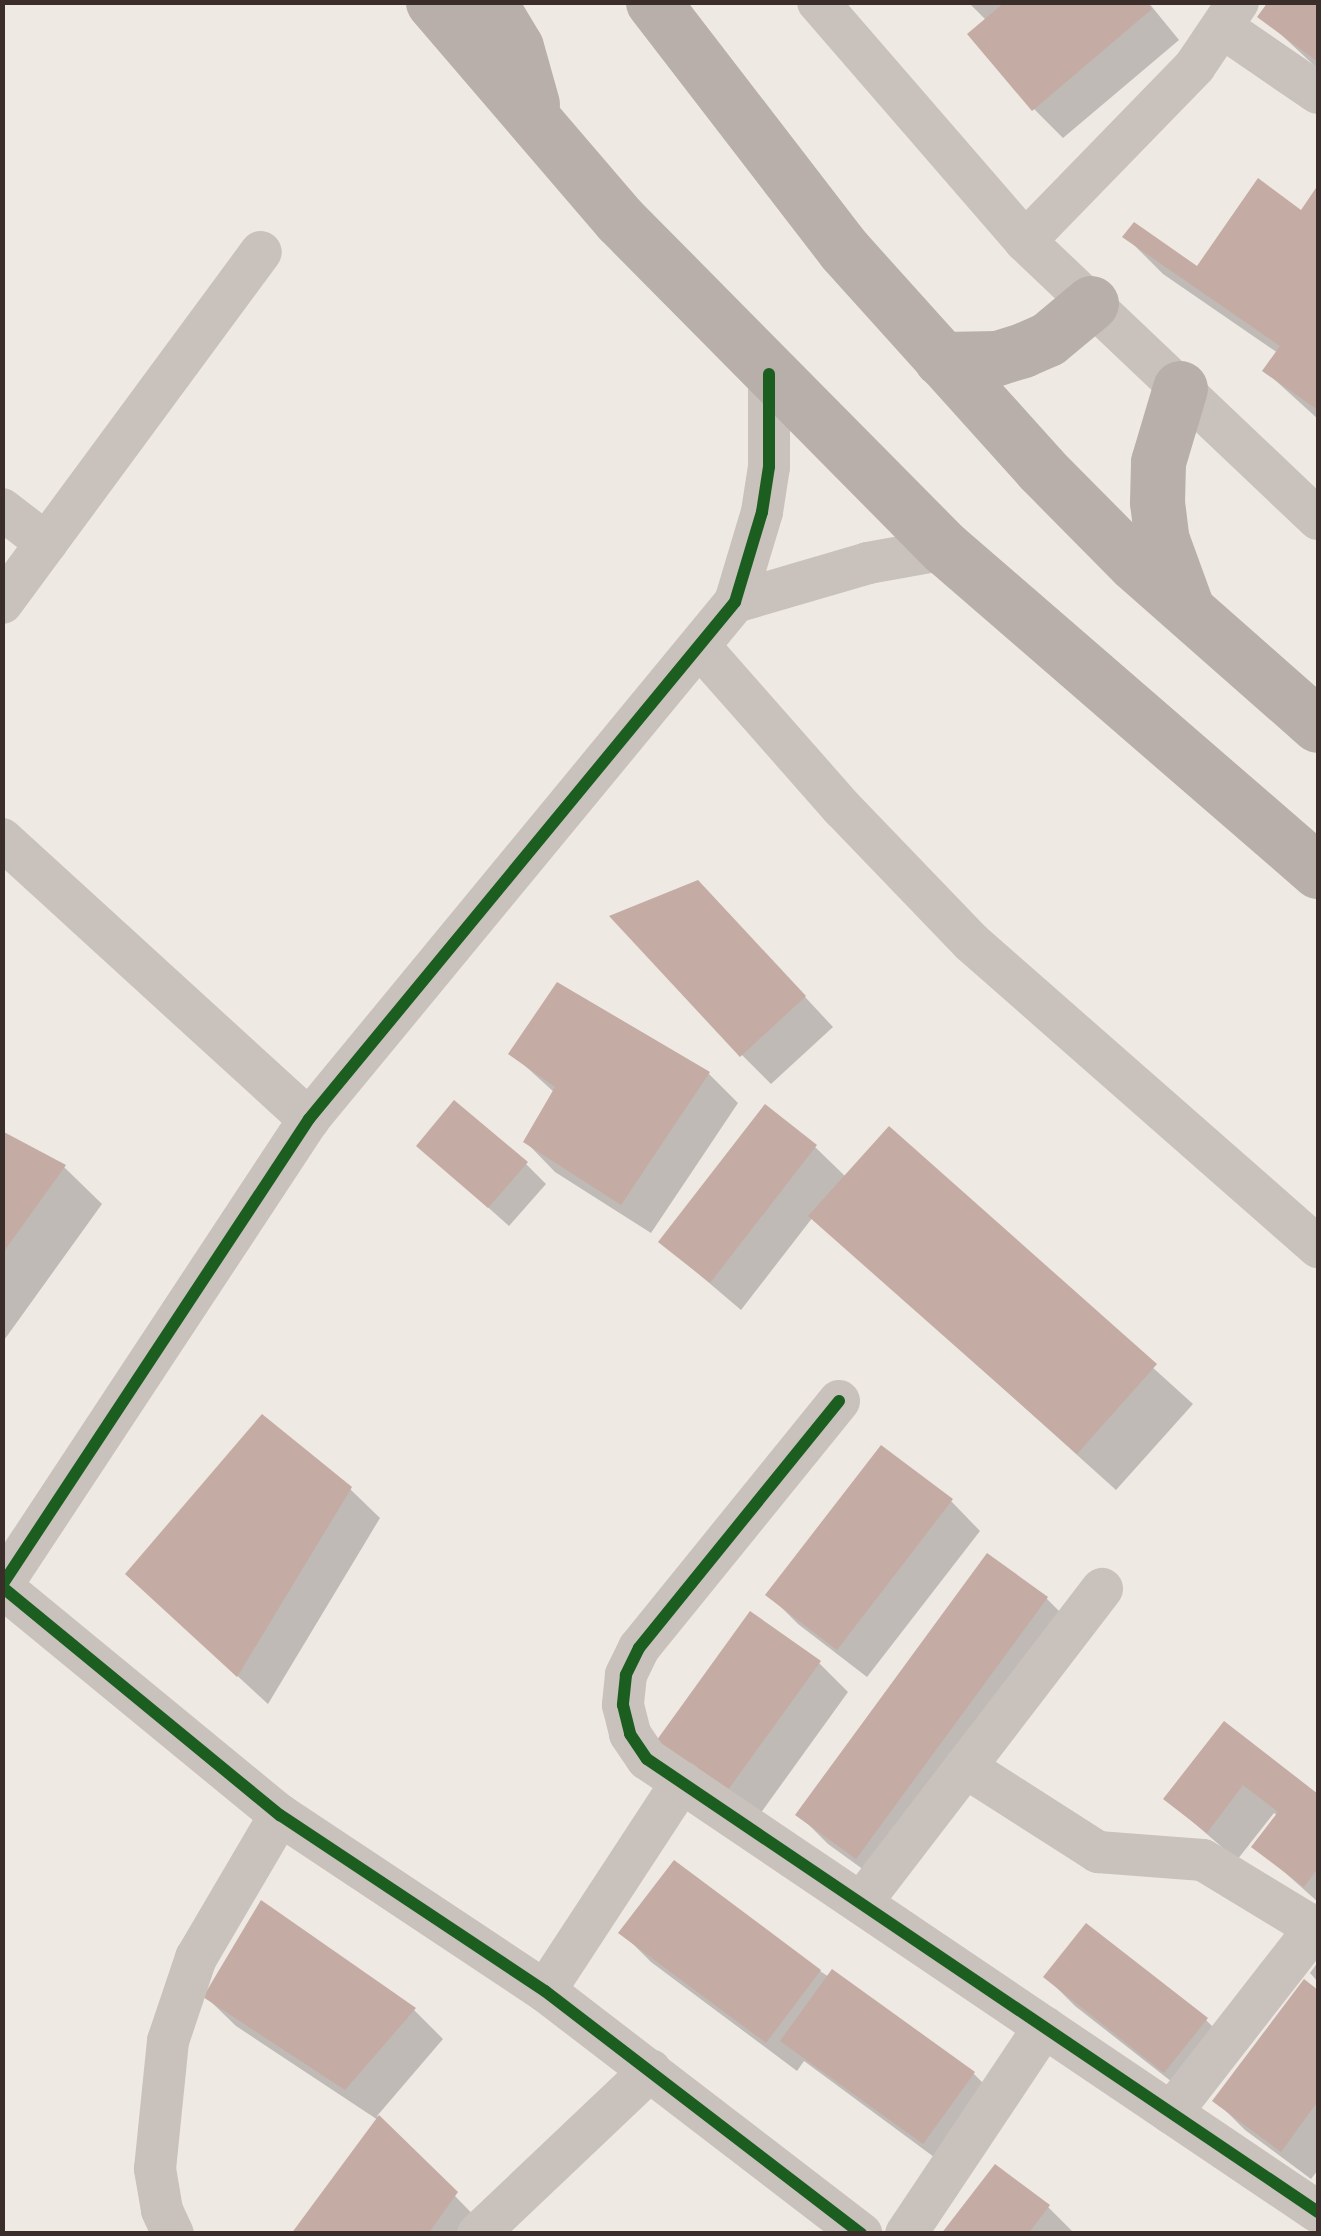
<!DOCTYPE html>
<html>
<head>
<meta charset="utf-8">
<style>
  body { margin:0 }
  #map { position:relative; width:1321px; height:2236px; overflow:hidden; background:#efe9e4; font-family:"Titillium Web",sans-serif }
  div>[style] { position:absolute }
  .shadow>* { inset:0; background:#0003 }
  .building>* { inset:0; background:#c4aba4 }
  .street>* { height:42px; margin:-21px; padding:0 21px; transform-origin:21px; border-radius:21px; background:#c9c1bc }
  .primary>* { height:55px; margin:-27.5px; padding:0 27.5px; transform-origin:27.5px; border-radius:27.5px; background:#b8afab }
  .cycleway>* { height:12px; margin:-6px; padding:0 6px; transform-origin:6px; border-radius:6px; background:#1b5e20 }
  span { translate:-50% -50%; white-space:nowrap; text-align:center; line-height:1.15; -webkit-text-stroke:8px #fbf3ec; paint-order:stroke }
  .frame { position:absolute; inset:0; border:5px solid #3b2d29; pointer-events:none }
</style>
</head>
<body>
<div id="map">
  <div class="shadow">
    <i style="clip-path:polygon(968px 2px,1148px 2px,1179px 40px,1063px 138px,1034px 109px,987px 21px)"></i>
    <i style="clip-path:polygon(1271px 2px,1318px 2px,1318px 69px,1261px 16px)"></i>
    <i style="clip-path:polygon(1318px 190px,1318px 419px,1265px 371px,1278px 353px,1163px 274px,1126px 237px,1197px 269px,1302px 213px)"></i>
    <i style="clip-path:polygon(727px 913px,833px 1027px,771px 1084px,742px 1055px)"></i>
    <i style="clip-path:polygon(512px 1054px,709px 1074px,738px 1103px,651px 1233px,555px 1172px,526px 1142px,555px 1093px)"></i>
    <i style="clip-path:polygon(889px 1129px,1193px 1404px,1116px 1490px,813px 1217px,741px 1310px,661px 1242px,815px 1147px,846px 1177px)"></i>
    <i style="clip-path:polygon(2px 1134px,64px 1167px,102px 1204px,2px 1343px)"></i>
    <i style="clip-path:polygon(419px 1146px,526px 1164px,546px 1184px,509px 1226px)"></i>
    <i style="clip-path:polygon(350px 1489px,380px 1518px,268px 1704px,158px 1603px)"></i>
    <i style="clip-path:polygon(951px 1501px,980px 1531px,867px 1677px,798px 1624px,769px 1595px)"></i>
    <i style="clip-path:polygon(988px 1556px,1047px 1599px,1076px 1628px,886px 1886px,828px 1844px,798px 1814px)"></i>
    <i style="clip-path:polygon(819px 1663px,848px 1692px,755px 1821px,687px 1773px)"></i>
    <i style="clip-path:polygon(1224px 1725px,1318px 1797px,1318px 1902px,1255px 1846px,1278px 1816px,1274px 1813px,1237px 1860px,1166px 1799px)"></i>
    <i style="clip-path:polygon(622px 1933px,820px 1971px,973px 2073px,1003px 2103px,953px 2171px,804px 2061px,797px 2071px,651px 1962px)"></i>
    <i style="clip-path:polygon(1318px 1962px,1318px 1982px,1310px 1973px)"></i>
    <i style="clip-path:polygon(1046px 1977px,1206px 2020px,1235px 2049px,1195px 2100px,1075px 2006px)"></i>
    <i style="clip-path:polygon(1304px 1983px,1318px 1993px,1318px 2170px,1311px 2179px,1245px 2130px,1216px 2101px)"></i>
    <i style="clip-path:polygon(206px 1997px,414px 2010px,443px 2039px,377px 2116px,492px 2234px,295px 2234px,378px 2120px,236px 2026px)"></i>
    <i style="clip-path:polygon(996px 2167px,1048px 2207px,1075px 2234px,945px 2234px)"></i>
  </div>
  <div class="building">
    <i style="clip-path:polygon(1005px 2px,1146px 2px,1152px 9px,1032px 111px,967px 34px)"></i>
    <i style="clip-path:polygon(1268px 2px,1318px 2px,1318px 62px,1257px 17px)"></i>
    <i style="clip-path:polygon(1258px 178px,1301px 210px,1318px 185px,1318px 410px,1262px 371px,1280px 346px,1122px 237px,1134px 222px,1197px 266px)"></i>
    <i style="clip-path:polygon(698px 880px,806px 996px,740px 1057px,609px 916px)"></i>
    <i style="clip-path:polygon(557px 982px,710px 1072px,621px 1205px,523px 1142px,555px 1087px,508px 1054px)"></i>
    <i style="clip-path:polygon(454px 1100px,528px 1162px,488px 1208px,416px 1146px)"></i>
    <i style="clip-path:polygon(765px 1104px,817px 1145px,710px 1283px,658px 1242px)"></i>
    <i style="clip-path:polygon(889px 1126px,1157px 1364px,1077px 1454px,808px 1216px)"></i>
    <i style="clip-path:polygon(2px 1131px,66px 1165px,2px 1254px)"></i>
    <i style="clip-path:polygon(262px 1414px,352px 1487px,237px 1677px,125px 1574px)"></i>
    <i style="clip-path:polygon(881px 1445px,953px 1499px,837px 1650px,765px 1595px)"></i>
    <i style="clip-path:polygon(987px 1553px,1048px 1597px,856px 1859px,795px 1815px)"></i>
    <i style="clip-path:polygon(750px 1611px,821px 1661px,725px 1794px,654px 1744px)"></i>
    <i style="clip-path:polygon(1224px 1721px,1318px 1794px,1318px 1868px,1304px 1887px,1251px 1847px,1278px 1812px,1243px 1785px,1207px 1833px,1163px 1799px)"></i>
    <i style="clip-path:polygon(674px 1860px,821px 1970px,766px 2043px,618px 1933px)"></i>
    <i style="clip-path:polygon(261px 1900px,416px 2008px,345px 2090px,203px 1997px)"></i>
    <i style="clip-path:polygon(1086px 1923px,1208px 2018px,1164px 2073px,1043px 1977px)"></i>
    <i style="clip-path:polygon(832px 1969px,975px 2072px,923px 2144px,780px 2041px)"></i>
    <i style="clip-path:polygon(1304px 1979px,1318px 1990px,1318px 2101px,1281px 2152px,1212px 2101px)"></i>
    <i style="clip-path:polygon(379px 2115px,458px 2192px,428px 2234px,291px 2234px)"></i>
    <i style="clip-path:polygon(995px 2164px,1050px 2205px,1028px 2234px,941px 2234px)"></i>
  </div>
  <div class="street">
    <i style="left:818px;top:2px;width:316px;rotate:49.1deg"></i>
    <i style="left:1025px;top:241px;width:404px;rotate:43.5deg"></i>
    <i style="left:1223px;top:28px;width:115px;rotate:34.4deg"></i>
    <i style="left:1025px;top:241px;width:244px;rotate:-45.8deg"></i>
    <i style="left:1195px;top:66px;width:77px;rotate:-56.1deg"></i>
    <i style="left:2px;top:509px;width:56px;rotate:37.7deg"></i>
    <i style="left:735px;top:602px;width:139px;rotate:-16.3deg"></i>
    <i style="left:868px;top:563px;width:79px;rotate:-10.2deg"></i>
    <i style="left:2px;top:603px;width:436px;rotate:-53.6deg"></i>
    <i style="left:700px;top:647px;width:215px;rotate:48.6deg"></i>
    <i style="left:842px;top:808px;width:187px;rotate:46.1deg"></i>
    <i style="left:972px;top:943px;width:461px;rotate:41.3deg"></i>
    <i style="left:2px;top:839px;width:416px;rotate:42.4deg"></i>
    <i style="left:839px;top:1401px;width:318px;rotate:129deg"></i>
    <i style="left:639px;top:1648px;width:30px;rotate:116deg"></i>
    <i style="left:626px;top:1675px;width:30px;rotate:96deg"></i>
    <i style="left:623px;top:1705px;width:30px;rotate:76deg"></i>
    <i style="left:630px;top:1734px;width:30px;rotate:56deg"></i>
    <i style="left:647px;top:1759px;width:810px;rotate:34.02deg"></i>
    <i style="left:2px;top:1585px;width:558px;rotate:-56.62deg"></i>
    <i style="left:309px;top:1119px;width:670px;rotate:-50.51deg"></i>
    <i style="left:735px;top:602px;width:94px;rotate:-73.3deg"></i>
    <i style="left:762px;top:512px;width:46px;rotate:-81.2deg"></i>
    <i style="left:769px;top:467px;width:93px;rotate:-90deg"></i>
    <i style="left:2px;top:1587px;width:360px;rotate:39.4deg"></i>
    <i style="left:280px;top:1815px;width:318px;rotate:33.6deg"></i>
    <i style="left:545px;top:1991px;width:399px;rotate:37.5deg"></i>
    <i style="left:965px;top:1767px;width:158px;rotate:32.6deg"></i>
    <i style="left:1098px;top:1852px;width:105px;rotate:4.4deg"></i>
    <i style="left:1203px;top:1860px;width:131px;rotate:31.3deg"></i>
    <i style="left:861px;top:1903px;width:396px;rotate:-52.5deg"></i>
    <i style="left:545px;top:1991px;width:250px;rotate:-56.8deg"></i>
    <i style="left:1171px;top:2113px;width:239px;rotate:-52.1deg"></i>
    <i style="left:173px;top:2234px;width:26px;rotate:-115deg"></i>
    <i style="left:162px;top:2210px;width:42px;rotate:-99.7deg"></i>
    <i style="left:155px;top:2169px;width:129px;rotate:-84.2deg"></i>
    <i style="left:168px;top:2041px;width:88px;rotate:-71.4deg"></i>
    <i style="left:196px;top:1958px;width:166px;rotate:-59.6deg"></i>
    <i style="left:478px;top:2234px;width:238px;rotate:-43.5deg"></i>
    <i style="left:906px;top:2234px;width:249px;rotate:-56.3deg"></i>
  </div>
  <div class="primary">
    <i style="left:433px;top:2px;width:287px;rotate:49.4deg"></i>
    <i style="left:620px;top:220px;width:463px;rotate:45.3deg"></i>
    <i style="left:946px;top:549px;width:492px;rotate:40.9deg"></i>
    <i style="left:489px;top:2px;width:52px;rotate:59deg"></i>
    <i style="left:516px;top:47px;width:59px;rotate:74.3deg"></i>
    <i style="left:653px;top:2px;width:313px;rotate:52.4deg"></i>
    <i style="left:844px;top:250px;width:295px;rotate:48deg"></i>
    <i style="left:1041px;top:469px;width:132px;rotate:45.3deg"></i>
    <i style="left:1134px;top:563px;width:245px;rotate:41.4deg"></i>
    <i style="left:941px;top:359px;width:56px;rotate:-1deg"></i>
    <i style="left:997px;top:358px;width:27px;rotate:-17deg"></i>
    <i style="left:1023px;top:350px;width:27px;rotate:-24deg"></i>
    <i style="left:1048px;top:339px;width:56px;rotate:-39.9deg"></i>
    <i style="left:1180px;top:388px;width:77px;rotate:106.6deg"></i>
    <i style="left:1158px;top:462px;width:40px;rotate:91.4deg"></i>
    <i style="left:1157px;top:502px;width:38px;rotate:83deg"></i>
    <i style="left:1162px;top:540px;width:70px;rotate:70deg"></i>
  </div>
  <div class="cycleway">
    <i style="left:839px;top:1401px;width:318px;rotate:129deg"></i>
    <i style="left:639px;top:1648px;width:30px;rotate:116deg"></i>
    <i style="left:626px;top:1675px;width:30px;rotate:96deg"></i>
    <i style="left:623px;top:1705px;width:30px;rotate:76deg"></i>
    <i style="left:630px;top:1734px;width:30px;rotate:56deg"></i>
    <i style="left:647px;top:1759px;width:810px;rotate:34.02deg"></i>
    <i style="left:2px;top:1585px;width:558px;rotate:-56.62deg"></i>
    <i style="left:309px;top:1119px;width:670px;rotate:-50.51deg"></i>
    <i style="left:735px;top:602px;width:94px;rotate:-73.3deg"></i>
    <i style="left:762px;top:512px;width:46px;rotate:-81.2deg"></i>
    <i style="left:769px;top:467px;width:93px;rotate:-90deg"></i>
    <i style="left:2px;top:1587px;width:360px;rotate:39.4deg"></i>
    <i style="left:280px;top:1815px;width:318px;rotate:33.6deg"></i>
    <i style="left:545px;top:1991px;width:399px;rotate:37.5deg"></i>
  </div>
  <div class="frame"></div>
</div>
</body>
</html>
